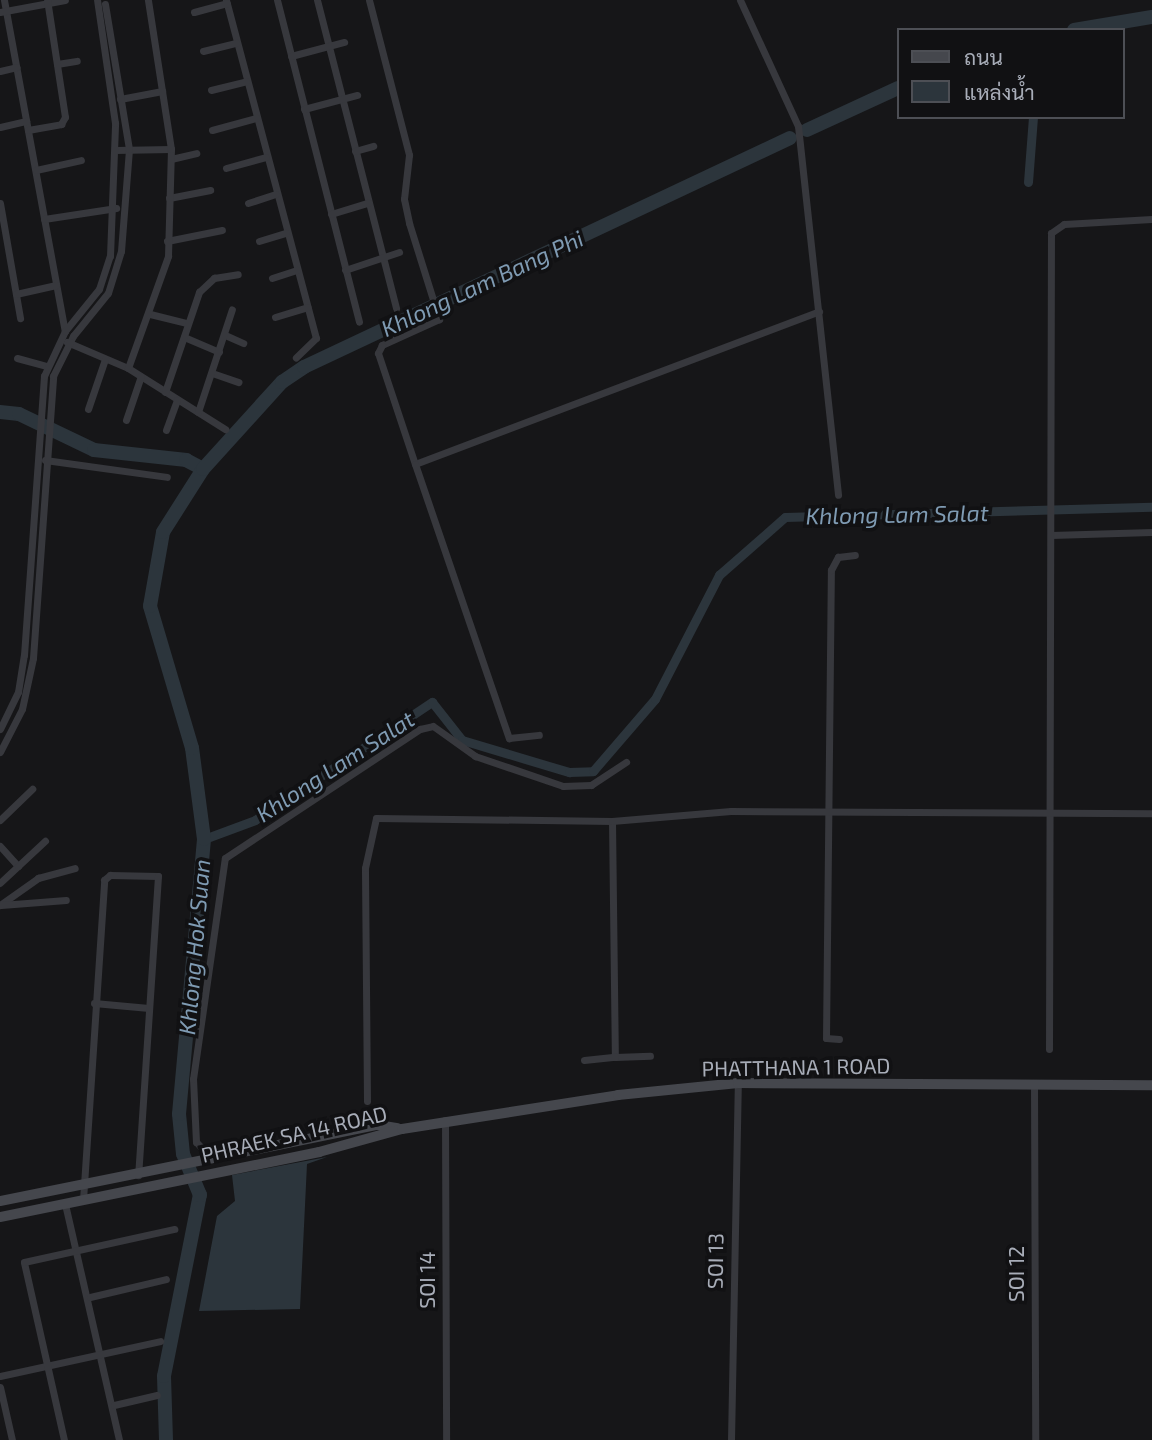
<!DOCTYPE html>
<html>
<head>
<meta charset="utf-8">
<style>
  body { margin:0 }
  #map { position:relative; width:1152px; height:1440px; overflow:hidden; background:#161618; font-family:"Exo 2",Sarabun,sans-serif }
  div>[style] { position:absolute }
  .water>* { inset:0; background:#2c353c }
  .canal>* { height:9px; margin:-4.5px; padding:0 4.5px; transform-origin:4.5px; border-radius:4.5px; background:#2c353c }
  .river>* { height:14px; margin:-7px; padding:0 7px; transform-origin:7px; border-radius:7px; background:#2c353c }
  .street>* { height:7px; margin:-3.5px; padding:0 3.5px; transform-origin:3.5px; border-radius:3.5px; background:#37383d }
  .secondary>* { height:10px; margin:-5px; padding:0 5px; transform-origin:5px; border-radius:5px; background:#45474d }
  span { translate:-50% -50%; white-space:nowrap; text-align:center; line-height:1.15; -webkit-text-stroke:7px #111113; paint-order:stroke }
  .street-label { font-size:21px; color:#a8adb8 }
  .water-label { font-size:23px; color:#7f9bb3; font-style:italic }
  .legend { position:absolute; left:897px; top:28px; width:228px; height:91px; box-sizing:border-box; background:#111113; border:2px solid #4d4f55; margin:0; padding:9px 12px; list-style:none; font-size:21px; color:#a8adb8 }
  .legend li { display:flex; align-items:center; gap:14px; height:35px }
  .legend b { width:35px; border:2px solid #4d4f55 }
</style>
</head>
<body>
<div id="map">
  <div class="water">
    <i style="clip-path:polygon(327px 1157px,307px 1164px,300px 1309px,199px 1311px,217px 1216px,235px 1201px,232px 1175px)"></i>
  </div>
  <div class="canal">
    <i style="left:1028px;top:182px;width:65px;rotate:-85.6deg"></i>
    <i style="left:204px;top:839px;width:54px;rotate:-20.4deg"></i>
    <i style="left:255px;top:820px;width:213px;rotate:-33.7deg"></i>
    <i style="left:432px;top:702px;width:48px;rotate:51.7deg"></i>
    <i style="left:462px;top:740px;width:112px;rotate:16.7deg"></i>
    <i style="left:569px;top:772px;width:24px;rotate:-2deg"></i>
    <i style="left:593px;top:771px;width:95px;rotate:-49.3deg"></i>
    <i style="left:655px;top:699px;width:140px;rotate:-62.7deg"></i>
    <i style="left:719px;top:575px;width:88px;rotate:-41.3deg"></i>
    <i style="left:785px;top:517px;width:367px;rotate:-1.6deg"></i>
  </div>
  <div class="river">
    <i style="left:1074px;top:30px;width:79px;rotate:-9.5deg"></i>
    <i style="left:807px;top:130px;width:100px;rotate:-24.8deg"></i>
    <i style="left:0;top:412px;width:19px;rotate:6deg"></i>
    <i style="left:19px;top:414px;width:83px;rotate:25.6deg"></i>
    <i style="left:94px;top:450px;width:93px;rotate:6.2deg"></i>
    <i style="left:186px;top:460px;width:19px;rotate:28deg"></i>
    <i style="left:166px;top:1440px;width:64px;rotate:-91.8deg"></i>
    <i style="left:164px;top:1376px;width:185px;rotate:-78.8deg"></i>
    <i style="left:200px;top:1195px;width:44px;rotate:-112.5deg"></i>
    <i style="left:183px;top:1154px;width:40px;rotate:-95.7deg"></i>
    <i style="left:179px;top:1114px;width:276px;rotate:-84.8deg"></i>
    <i style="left:204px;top:839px;width:92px;rotate:-97.5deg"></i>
    <i style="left:192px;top:748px;width:148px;rotate:-106.5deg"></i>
    <i style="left:150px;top:606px;width:75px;rotate:-80deg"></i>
    <i style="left:163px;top:532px;width:75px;rotate:-57.6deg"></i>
    <i style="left:203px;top:469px;width:118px;rotate:-47.8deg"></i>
    <i style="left:282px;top:382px;width:27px;rotate:-34deg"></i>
    <i style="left:304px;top:367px;width:537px;rotate:-25.23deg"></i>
  </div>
  <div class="street">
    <i style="left:4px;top:0;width:337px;rotate:79.6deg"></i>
    <i style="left:226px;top:0;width:350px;rotate:75.1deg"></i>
    <i style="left:316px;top:338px;width:28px;rotate:136deg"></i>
    <i style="left:277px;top:0;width:332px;rotate:75.7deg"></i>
    <i style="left:317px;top:0;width:318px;rotate:75.6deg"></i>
    <i style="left:369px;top:0;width:160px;rotate:75.5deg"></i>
    <i style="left:409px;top:155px;width:44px;rotate:96.5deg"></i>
    <i style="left:404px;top:199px;width:25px;rotate:78deg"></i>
    <i style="left:409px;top:223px;width:101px;rotate:72.6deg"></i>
    <i style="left:439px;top:319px;width:63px;rotate:155.5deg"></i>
    <i style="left:382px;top:345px;width:9px;rotate:117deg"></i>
    <i style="left:378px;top:353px;width:117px;rotate:71.6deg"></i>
    <i style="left:415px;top:464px;width:432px;rotate:-20.7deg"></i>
    <i style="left:740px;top:0;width:139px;rotate:65.3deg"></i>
    <i style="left:798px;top:126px;width:371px;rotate:83.8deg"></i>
    <i style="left:0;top:12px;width:66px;rotate:-10.5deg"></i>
    <i style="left:194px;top:12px;width:34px;rotate:-15deg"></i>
    <i style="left:203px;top:51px;width:34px;rotate:-14deg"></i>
    <i style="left:291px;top:56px;width:55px;rotate:-14.8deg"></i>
    <i style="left:57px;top:64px;width:20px;rotate:-9deg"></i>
    <i style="left:0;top:71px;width:17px;rotate:-13deg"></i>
    <i style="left:211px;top:90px;width:36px;rotate:-14deg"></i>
    <i style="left:120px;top:99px;width:43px;rotate:-10.8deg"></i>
    <i style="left:304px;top:109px;width:55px;rotate:-14.8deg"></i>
    <i style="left:0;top:127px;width:27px;rotate:-13deg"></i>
    <i style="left:28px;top:130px;width:34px;rotate:-10deg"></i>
    <i style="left:61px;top:124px;width:8px;rotate:-60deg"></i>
    <i style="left:65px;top:117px;width:118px;rotate:-98.7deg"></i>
    <i style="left:212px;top:130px;width:46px;rotate:-15.3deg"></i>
    <i style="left:115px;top:150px;width:56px;rotate:-1deg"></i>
    <i style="left:355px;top:151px;width:19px;rotate:-16deg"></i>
    <i style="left:171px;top:159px;width:26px;rotate:-13deg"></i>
    <i style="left:226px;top:168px;width:41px;rotate:-15.4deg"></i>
    <i style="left:36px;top:170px;width:46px;rotate:-12.5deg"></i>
    <i style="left:169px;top:198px;width:42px;rotate:-11deg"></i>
    <i style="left:0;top:203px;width:117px;rotate:80.1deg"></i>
    <i style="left:248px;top:203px;width:29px;rotate:-18deg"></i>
    <i style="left:331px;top:214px;width:39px;rotate:-17deg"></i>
    <i style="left:44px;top:219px;width:73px;rotate:-8.7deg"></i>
    <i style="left:167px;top:241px;width:56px;rotate:-11.3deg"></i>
    <i style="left:259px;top:241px;width:28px;rotate:-17deg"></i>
    <i style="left:345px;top:270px;width:57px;rotate:-18.4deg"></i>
    <i style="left:272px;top:278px;width:26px;rotate:-18deg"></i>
    <i style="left:16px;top:294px;width:41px;rotate:-12.7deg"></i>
    <i style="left:150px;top:314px;width:38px;rotate:14deg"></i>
    <i style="left:275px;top:317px;width:34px;rotate:-17deg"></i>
    <i style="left:225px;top:335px;width:20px;rotate:24deg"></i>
    <i style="left:184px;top:337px;width:38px;rotate:23deg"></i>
    <i style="left:67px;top:342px;width:66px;rotate:23.1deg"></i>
    <i style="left:128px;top:368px;width:115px;rotate:32.2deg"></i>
    <i style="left:17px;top:358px;width:30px;rotate:15deg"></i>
    <i style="left:128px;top:368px;width:119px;rotate:-70.3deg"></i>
    <i style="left:168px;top:256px;width:107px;rotate:-88.4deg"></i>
    <i style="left:171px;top:149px;width:151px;rotate:-98.8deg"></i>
    <i style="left:212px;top:373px;width:28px;rotate:19deg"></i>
    <i style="left:165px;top:392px;width:106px;rotate:-71.2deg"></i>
    <i style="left:199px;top:292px;width:21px;rotate:-43deg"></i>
    <i style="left:214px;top:278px;width:24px;rotate:-9deg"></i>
    <i style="left:88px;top:409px;width:53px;rotate:-71.2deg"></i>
    <i style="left:198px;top:412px;width:108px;rotate:-71.7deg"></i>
    <i style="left:126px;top:420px;width:46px;rotate:-71.2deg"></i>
    <i style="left:166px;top:430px;width:32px;rotate:-70deg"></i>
    <i style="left:45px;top:460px;width:123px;rotate:7.9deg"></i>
    <i style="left:415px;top:464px;width:290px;rotate:71.1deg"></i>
    <i style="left:509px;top:738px;width:30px;rotate:-6deg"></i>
    <i style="left:1051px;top:535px;width:101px;rotate:-1.7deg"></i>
    <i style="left:0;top:729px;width:41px;rotate:-64.1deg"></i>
    <i style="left:18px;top:692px;width:37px;rotate:-81deg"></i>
    <i style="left:24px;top:655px;width:280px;rotate:-85.9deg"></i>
    <i style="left:44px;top:376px;width:50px;rotate:-65deg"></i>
    <i style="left:65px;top:331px;width:54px;rotate:-51deg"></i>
    <i style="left:99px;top:289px;width:35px;rotate:-72deg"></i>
    <i style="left:110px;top:256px;width:133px;rotate:-87.8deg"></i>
    <i style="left:115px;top:123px;width:124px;rotate:-98.3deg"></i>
    <i style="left:0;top:752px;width:48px;rotate:-62.9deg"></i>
    <i style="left:22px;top:709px;width:52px;rotate:-77.8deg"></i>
    <i style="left:33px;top:658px;width:283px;rotate:-85.9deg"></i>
    <i style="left:53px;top:376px;width:45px;rotate:-63.4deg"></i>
    <i style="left:73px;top:336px;width:55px;rotate:-50.9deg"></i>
    <i style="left:108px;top:293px;width:44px;rotate:-72.8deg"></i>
    <i style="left:121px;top:251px;width:102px;rotate:-85.5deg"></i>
    <i style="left:129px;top:149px;width:147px;rotate:-99.4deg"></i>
    <i style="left:0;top:820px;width:45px;rotate:-44.1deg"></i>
    <i style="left:612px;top:821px;width:236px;rotate:89.3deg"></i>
    <i style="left:615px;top:1057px;width:35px;rotate:-2deg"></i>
    <i style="left:0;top:846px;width:27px;rotate:48deg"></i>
    <i style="left:18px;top:866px;width:25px;rotate:137deg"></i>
    <i style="left:18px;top:866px;width:37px;rotate:-43deg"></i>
    <i style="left:0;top:905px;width:47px;rotate:-35.4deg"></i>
    <i style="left:38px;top:878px;width:38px;rotate:-15deg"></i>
    <i style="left:1px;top:905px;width:65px;rotate:-4.4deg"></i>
    <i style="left:94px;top:1003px;width:55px;rotate:5.2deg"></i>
    <i style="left:839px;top:1039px;width:13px;rotate:-176deg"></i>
    <i style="left:826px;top:1038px;width:468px;rotate:-89.4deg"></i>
    <i style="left:831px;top:570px;width:15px;rotate:-62deg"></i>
    <i style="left:838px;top:557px;width:17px;rotate:-7deg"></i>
    <i style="left:1049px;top:1049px;width:816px;rotate:-89.86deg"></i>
    <i style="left:1051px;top:233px;width:16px;rotate:-35deg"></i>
    <i style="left:1064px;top:224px;width:88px;rotate:-3.3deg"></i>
    <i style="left:584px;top:1060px;width:31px;rotate:-6deg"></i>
    <i style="left:1034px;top:1085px;width:355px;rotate:89.8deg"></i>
    <i style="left:367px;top:1101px;width:233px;rotate:-90.5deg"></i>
    <i style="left:365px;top:868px;width:51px;rotate:-77.6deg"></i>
    <i style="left:376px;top:818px;width:236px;rotate:0.7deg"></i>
    <i style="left:612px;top:821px;width:119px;rotate:-4.8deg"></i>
    <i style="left:731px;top:811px;width:421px;rotate:0.3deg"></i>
    <i style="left:445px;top:1120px;width:320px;rotate:89.8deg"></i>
    <i style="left:212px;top:1159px;width:23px;rotate:-133deg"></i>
    <i style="left:196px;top:1142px;width:63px;rotate:-92.7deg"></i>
    <i style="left:193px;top:1079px;width:223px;rotate:-81.8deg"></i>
    <i style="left:225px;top:858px;width:234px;rotate:-33.5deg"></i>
    <i style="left:420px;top:729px;width:13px;rotate:-13deg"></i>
    <i style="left:433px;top:726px;width:52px;rotate:35.5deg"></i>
    <i style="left:475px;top:756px;width:93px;rotate:18.8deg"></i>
    <i style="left:563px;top:786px;width:28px;rotate:-2deg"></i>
    <i style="left:591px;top:785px;width:42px;rotate:-33.3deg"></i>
    <i style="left:83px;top:1200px;width:321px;rotate:-86.2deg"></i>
    <i style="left:104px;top:880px;width:8px;rotate:-40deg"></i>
    <i style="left:110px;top:875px;width:48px;rotate:1.2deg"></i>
    <i style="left:158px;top:876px;width:300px;rotate:93.8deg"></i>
    <i style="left:65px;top:1204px;width:242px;rotate:77.1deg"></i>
    <i style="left:90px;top:1297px;width:78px;rotate:-13.3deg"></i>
    <i style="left:0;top:1376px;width:164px;rotate:-12.3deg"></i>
    <i style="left:0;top:1387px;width:54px;rotate:77.2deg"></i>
    <i style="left:114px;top:1405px;width:44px;rotate:-13.1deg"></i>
    <i style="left:64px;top:1440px;width:182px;rotate:-102.7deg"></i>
    <i style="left:24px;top:1262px;width:154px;rotate:-12.4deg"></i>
    <i style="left:731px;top:1440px;width:357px;rotate:-88.9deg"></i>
  </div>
  <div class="secondary">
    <i style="left:0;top:1201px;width:386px;rotate:-11.4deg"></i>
    <i style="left:378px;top:1125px;width:20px;rotate:9deg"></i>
    <i style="left:0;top:1217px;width:326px;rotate:-11.5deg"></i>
    <i style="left:319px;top:1152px;width:86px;rotate:-15.5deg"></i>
    <i style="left:402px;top:1129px;width:219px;rotate:-8.9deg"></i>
    <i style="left:618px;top:1095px;width:121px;rotate:-5.7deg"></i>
    <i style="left:738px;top:1083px;width:414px;rotate:0.3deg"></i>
  </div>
  <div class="street-label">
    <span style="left:796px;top:1067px;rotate:-1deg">PHATTHANA 1 ROAD</span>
    <span style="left:294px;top:1134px;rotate:-13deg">PHRAEK SA 14 ROAD</span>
    <span style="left:715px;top:1261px;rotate:-89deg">SOI 13</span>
    <span style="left:1016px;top:1274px;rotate:-90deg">SOI 12</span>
    <span style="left:427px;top:1280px;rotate:-90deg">SOI 14</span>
  </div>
  <div class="water-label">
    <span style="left:482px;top:283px;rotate:-25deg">Khlong Lam Bang Phi</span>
    <span style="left:897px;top:514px;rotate:-1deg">Khlong Lam Salat</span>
    <span style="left:335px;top:766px;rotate:-33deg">Khlong Lam Salat</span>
    <span style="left:194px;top:947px;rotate:-85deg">Khlong Hok Suan</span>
  </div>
  <ul class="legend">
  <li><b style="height:9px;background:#45474d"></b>ถนน</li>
  <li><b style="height:19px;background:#2c353c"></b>แหล่งน้ำ</li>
  </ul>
</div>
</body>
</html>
